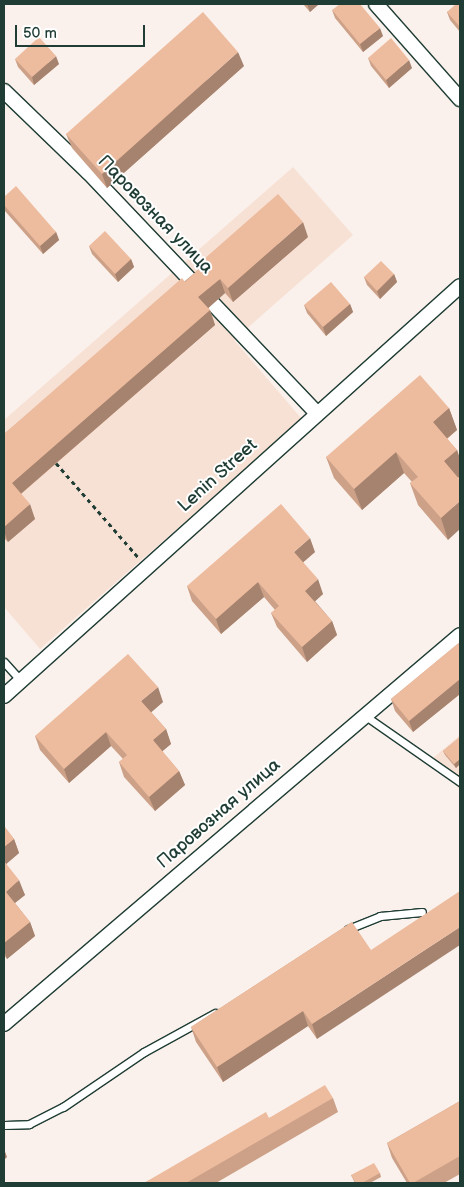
<!DOCTYPE html>
<html>
<head>
<meta charset="utf-8">
<style>
  body { margin:0 }
  #map { position:relative; width:464px; height:1187px; overflow:hidden; background:#fbf1ec; font-family:"Balsamiq Sans",sans-serif }
  div>[style] { position:absolute }
  .built>* { inset:0; background:#f7e1d5 }
  .path>* { height:3px; margin-top:-1.5px; transform-origin:0; background:repeating-linear-gradient(90deg,#1f3d34 0 4px,transparent 0 8px) }
  .roads { filter:drop-shadow(1px 0 #1f3d34) drop-shadow(-1px 0 #1f3d34) drop-shadow(0 1px #1f3d34) drop-shadow(0 -1px #1f3d34) }
  .service>* { height:7px; margin:-3.5px; padding:0 3.5px; transform-origin:3.5px; border-radius:3.5px; background:#fff }
  .minor>* { height:14px; margin:-7px; padding:0 7px; transform-origin:7px; border-radius:7px; background:#fff }
  .wall>* { inset:0; background:#cca188 }
  .shaded-wall>* { inset:0; background:#a6836f }
  .building>* { inset:0; background:#edbb9e }
  span { translate:-50% -50%; white-space:nowrap; text-align:center; line-height:1.15; -webkit-text-stroke:4px #fff; paint-order:stroke }
  .street-label { font-size:18px; color:#1f3d34 }
  .frame { position:absolute; inset:0; border:5px solid #1f3d34; pointer-events:none }
  .scale { position:absolute; left:15px; top:25px; width:130px; height:22px; box-sizing:border-box; border:2px solid #1f3d34; border-top:0; padding-left:6px; font-size:15px; line-height:18px; white-space:nowrap; color:#1f3d34; -webkit-text-stroke:4px #fff; paint-order:stroke }
</style>
</head>
<body>
<div id="map">
  <div class="built">
    <i style="clip-path:polygon(293px 167px,353px 235px,234px 340px,302px 419px,40px 649px,4px 607px,4px 420px)"></i>
    <i style="clip-path:polygon(460px 735px,460px 790px,433px 758px)"></i>
  </div>
  <div class="path">
    <i style="left:56px;top:463px;width:125px;rotate:48.9deg"></i>
  </div>
  <div class="roads">
    <div class="service">
      <i style="left:4px;top:662px;width:25px;rotate:48deg"></i>
      <i style="left:364px;top:715px;width:117px;rotate:34.9deg"></i>
      <i style="left:348px;top:929px;width:35px;rotate:-22deg"></i>
      <i style="left:380px;top:916px;width:42px;rotate:-5.4deg"></i>
      <i style="left:4px;top:1125px;width:25px;rotate:-2deg"></i>
      <i style="left:29px;top:1124px;width:38px;rotate:-27deg"></i>
      <i style="left:63px;top:1107px;width:98px;rotate:-34.2deg"></i>
      <i style="left:144px;top:1052px;width:81px;rotate:-28.8deg"></i>
    </div>
    <div class="minor">
      <i style="left:376px;top:4px;width:127px;rotate:48.5deg"></i>
      <i style="left:4px;top:91px;width:117px;rotate:44deg"></i>
      <i style="left:88px;top:172px;width:331px;rotate:46.5deg"></i>
      <i style="left:4px;top:696px;width:613px;rotate:-41.96deg"></i>
      <i style="left:4px;top:1024px;width:599px;rotate:-40.47deg"></i>
    </div>
  </div>
  <div class="wall">
    <i style="clip-path:polygon(303px 4px,319px 4px,310px 12px)"></i>
    <i style="clip-path:polygon(460px 4px,460px 32px,450px 20px,447px 12px)"></i>
    <i style="clip-path:polygon(332px 10px,383px 36px,363px 52px,335px 18px)"></i>
    <i style="clip-path:polygon(368px 58px,412px 68px,389px 88px,371px 66px)"></i>
    <i style="clip-path:polygon(15px 59px,59px 64px,34px 85px,18px 67px)"></i>
    <i style="clip-path:polygon(244px 66px,107px 188px,72px 148px,66px 134px)"></i>
    <i style="clip-path:polygon(4px 197px,56px 232px,59px 240px,43px 254px,4px 210px)"></i>
    <i style="clip-path:polygon(308px 237px,233px 302px,225px 293px,208px 308px,210px 310px,215px 325px,21px 494px,35px 519px,8px 542px,4px 538px,4px 434px,205px 264px,203px 260px)"></i>
    <i style="clip-path:polygon(89px 246px,131px 259px,134px 267px,118px 282px,92px 254px)"></i>
    <i style="clip-path:polygon(394px 274px,397px 282px,380px 299px,367px 285px,364px 277px)"></i>
    <i style="clip-path:polygon(350px 304px,353px 312px,326px 336px,307px 313px,304px 305px)"></i>
    <i style="clip-path:polygon(449px 408px,457px 430px,447px 439px,457px 450px,460px 459px,460px 476px,458px 478px,448px 540px,418px 505px,410px 483px,412px 482px,404px 473px,362px 510px,334px 478px,326px 457px)"></i>
    <i style="clip-path:polygon(315px 552px,303px 562px,323px 594px,315px 601px,332px 621px,337px 635px,307px 662px,277px 627px,271px 613px,275px 610px,264px 597px,221px 634px,192px 601px,187px 586px)"></i>
    <i style="clip-path:polygon(460px 642px,460px 694px,413px 732px,395px 711px,391px 699px)"></i>
    <i style="clip-path:polygon(163px 702px,151px 712px,166px 729px,171px 744px,162px 751px,179px 771px,185px 785px,155px 811px,124px 777px,119px 762px,123px 759px,111px 746px,69px 783px,40px 750px,35px 736px)"></i>
    <i style="clip-path:polygon(460px 737px,460px 764px,456px 768px,445px 755px,443px 751px)"></i>
    <i style="clip-path:polygon(4px 826px,14px 839px,19px 853px,6px 864px,25px 895px,15px 903px,30px 922px,35px 936px,7px 959px,4px 955px)"></i>
    <i style="clip-path:polygon(352px 922px,317px 1039px,308px 1026px,223px 1082px,196px 1042px,191px 1027px)"></i>
    <i style="clip-path:polygon(333px 1098px,338px 1112px,216px 1183px,144px 1183px,269px 1118px)"></i>
    <i style="clip-path:polygon(460px 1101px,460px 1174px,444px 1183px,407px 1183px,392px 1158px,387px 1143px)"></i>
    <i style="clip-path:polygon(380px 1173px,381px 1177px,370px 1183px,355px 1183px,351px 1175px)"></i>
  </div>
  <div class="shaded-wall">
    <i style="clip-path:polygon(307px 4px,319px 4px,310px 12px)"></i>
    <i style="clip-path:polygon(380px 28px,383px 36px,363px 52px,360px 44px)"></i>
    <i style="clip-path:polygon(238px 52px,244px 66px,107px 188px,102px 174px)"></i>
    <i style="clip-path:polygon(56px 56px,59px 64px,34px 85px,32px 77px)"></i>
    <i style="clip-path:polygon(409px 60px,412px 68px,389px 88px,386px 80px)"></i>
    <i style="clip-path:polygon(303px 222px,308px 237px,233px 302px,228px 288px)"></i>
    <i style="clip-path:polygon(56px 232px,59px 240px,43px 254px,40px 246px)"></i>
    <i style="clip-path:polygon(131px 259px,134px 267px,118px 282px,115px 274px)"></i>
    <i style="clip-path:polygon(394px 274px,397px 282px,380px 299px,377px 291px)"></i>
    <i style="clip-path:polygon(220px 279px,225px 293px,204px 312px,198px 297px)"></i>
    <i style="clip-path:polygon(350px 304px,353px 312px,326px 336px,323px 327px)"></i>
    <i style="clip-path:polygon(210px 310px,215px 325px,17px 497px,12px 483px)"></i>
    <i style="clip-path:polygon(449px 408px,457px 430px,440px 444px,433px 422px)"></i>
    <i style="clip-path:polygon(457px 450px,460px 459px,460px 476px,452px 483px,444px 461px)"></i>
    <i style="clip-path:polygon(396px 452px,404px 473px,362px 510px,354px 489px)"></i>
    <i style="clip-path:polygon(460px 501px,460px 529px,448px 540px,441px 518px)"></i>
    <i style="clip-path:polygon(30px 504px,35px 519px,8px 542px,4px 531px,4px 527px)"></i>
    <i style="clip-path:polygon(310px 538px,315px 552px,299px 566px,294px 552px)"></i>
    <i style="clip-path:polygon(318px 579px,323px 594px,311px 605px,305px 591px)"></i>
    <i style="clip-path:polygon(258px 582px,264px 597px,221px 634px,216px 619px)"></i>
    <i style="clip-path:polygon(332px 621px,337px 635px,307px 662px,302px 647px)"></i>
    <i style="clip-path:polygon(460px 679px,460px 694px,413px 732px,409px 721px)"></i>
    <i style="clip-path:polygon(158px 687px,163px 702px,147px 716px,141px 701px)"></i>
    <i style="clip-path:polygon(166px 729px,171px 744px,158px 755px,153px 740px)"></i>
    <i style="clip-path:polygon(106px 732px,111px 746px,69px 783px,64px 769px)"></i>
    <i style="clip-path:polygon(460px 759px,460px 764px,456px 768px,454px 764px)"></i>
    <i style="clip-path:polygon(179px 771px,185px 785px,155px 811px,149px 797px)"></i>
    <i style="clip-path:polygon(14px 839px,19px 853px,4px 866px,4px 847px)"></i>
    <i style="clip-path:polygon(19px 880px,25px 895px,11px 906px,6px 892px)"></i>
    <i style="clip-path:polygon(30px 922px,35px 936px,7px 959px,4px 950px,4px 943px)"></i>
    <i style="clip-path:polygon(460px 927px,460px 945px,317px 1039px,312px 1024px)"></i>
    <i style="clip-path:polygon(303px 1011px,308px 1026px,223px 1082px,217px 1067px)"></i>
    <i style="clip-path:polygon(4px 1149px,7px 1157px,4px 1160px)"></i>
  </div>
  <div class="building">
    <i style="clip-path:polygon(340px 4px,360px 4px,380px 28px,360px 44px,332px 10px)"></i>
    <i style="clip-path:polygon(456px 4px,460px 4px,460px 27px,447px 12px)"></i>
    <i style="clip-path:polygon(203px 12px,238px 52px,102px 174px,66px 134px)"></i>
    <i style="clip-path:polygon(39px 37px,56px 56px,32px 77px,15px 59px)"></i>
    <i style="clip-path:polygon(391px 38px,409px 60px,386px 80px,368px 58px)"></i>
    <i style="clip-path:polygon(16px 186px,56px 232px,40px 246px,4px 205px,4px 197px)"></i>
    <i style="clip-path:polygon(278px 194px,303px 222px,228px 288px,220px 279px,198px 297px,210px 310px,12px 483px,30px 504px,4px 527px,4px 434px,182px 278px,185px 282px,206px 263px,203px 260px)"></i>
    <i style="clip-path:polygon(105px 231px,131px 259px,115px 274px,89px 246px)"></i>
    <i style="clip-path:polygon(381px 261px,394px 274px,377px 291px,364px 277px)"></i>
    <i style="clip-path:polygon(331px 282px,350px 304px,323px 327px,304px 305px)"></i>
    <i style="clip-path:polygon(420px 375px,449px 408px,433px 422px,457px 450px,444px 461px,460px 480px,460px 501px,441px 518px,410px 483px,418px 477px,396px 452px,354px 489px,326px 457px)"></i>
    <i style="clip-path:polygon(281px 504px,310px 538px,294px 552px,318px 579px,305px 591px,332px 621px,302px 647px,271px 613px,279px 606px,258px 582px,216px 619px,187px 586px)"></i>
    <i style="clip-path:polygon(460px 642px,460px 679px,409px 721px,391px 699px)"></i>
    <i style="clip-path:polygon(128px 654px,158px 687px,141px 701px,166px 729px,153px 740px,179px 771px,149px 797px,119px 762px,127px 755px,106px 732px,64px 769px,35px 736px)"></i>
    <i style="clip-path:polygon(460px 737px,460px 759px,454px 764px,443px 751px)"></i>
    <i style="clip-path:polygon(4px 826px,14px 839px,4px 847px)"></i>
    <i style="clip-path:polygon(4px 861px,19px 880px,6px 892px,30px 922px,4px 943px)"></i>
    <i style="clip-path:polygon(460px 891px,460px 927px,312px 1024px,303px 1011px,217px 1067px,191px 1027px,352px 922px,371px 950px)"></i>
    <i style="clip-path:polygon(325px 1085px,333px 1098px,186px 1183px,144px 1183px,266px 1112px,269px 1118px)"></i>
    <i style="clip-path:polygon(460px 1101px,460px 1156px,413px 1183px,410px 1183px,387px 1143px)"></i>
    <i style="clip-path:polygon(374px 1163px,380px 1173px,362px 1183px,356px 1183px,351px 1175px)"></i>
  </div>
  <div class="street-label">
    <span style="left:155px;top:215px;rotate:46deg">Паровозная улица</span>
    <span style="left:218px;top:476px;rotate:-42deg">Lenin Street</span>
    <span style="left:219px;top:814px;rotate:-41deg">Паровозная улица</span>
  </div>
  <div class="frame"></div>
  <div class="scale">50 m</div>
</div>
</body>
</html>
